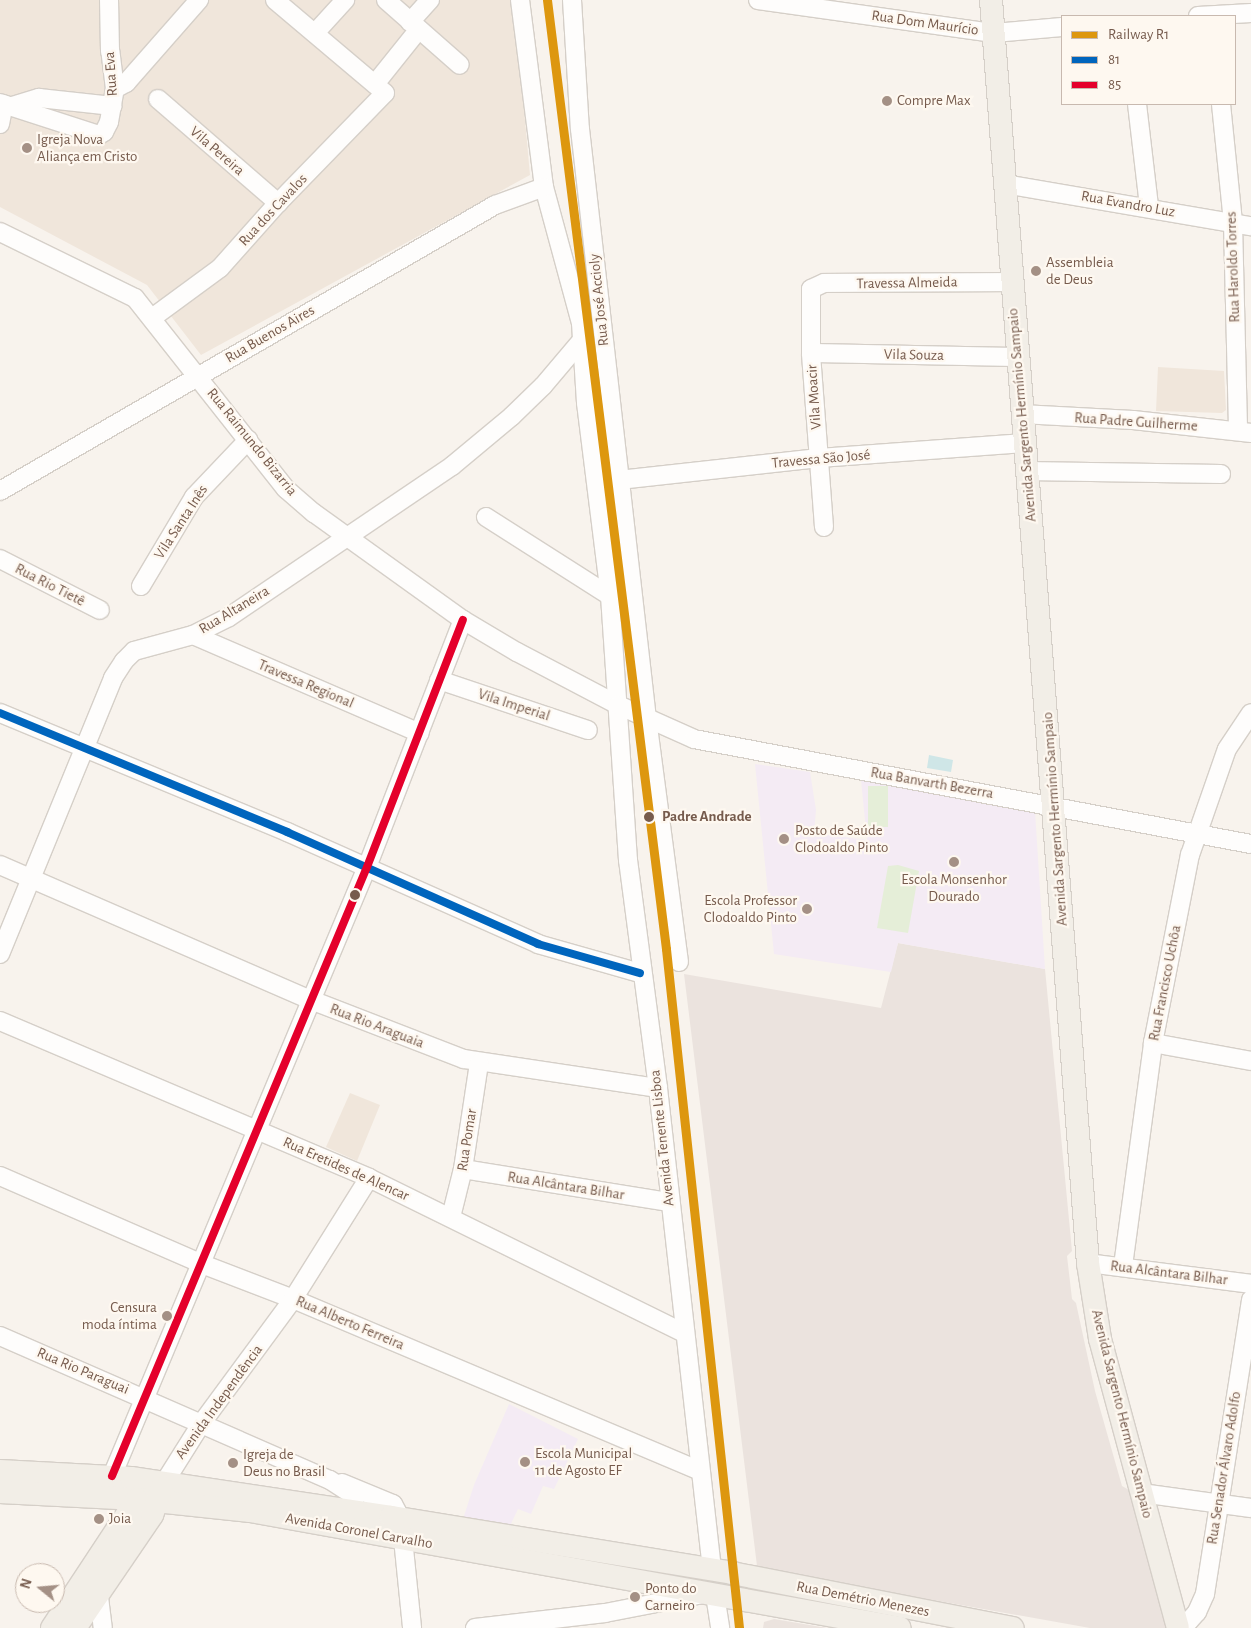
<!DOCTYPE html>
<html>
<head>
<meta charset="utf-8">
<style>
  body { margin:0 }
  #map { position:relative; width:1251px; height:1628px; overflow:hidden; background:#f8f3ed; font-family:"Alegreya Sans",sans-serif }
  div>[style] { position:absolute }
  .residential>* { inset:0; background:#f0e6db }
  .industrial>* { inset:0; background:#ebe3de }
  .education>* { inset:0; background:#f4ebf4 }
  .green>* { inset:0; background:#e5eed8 }
  .water>* { inset:0; background:#cfe6e7 }
  .roads { filter:drop-shadow(1px 0 #d5cfc8) drop-shadow(-1px 0 #d5cfc8) drop-shadow(0 1px #d5cfc8) drop-shadow(0 -1px #d5cfc8) }
  .minor>* { height:18px; margin:-9px; padding:0 9px; transform-origin:9px; border-radius:9px; background:#fefdfc }
  .major>* { height:22px; margin:-11px; padding:0 11px; transform-origin:11px; border-radius:11px; background:#f2eee7 }
  .bus-1>* { height:8px; margin:-4px; padding:0 4px; transform-origin:4px; border-radius:4px; background:#0065bd }
  .bus-2>* { height:8px; margin:-4px; padding:0 4px; transform-origin:4px; border-radius:4px; background:#e4002b }
  .rail-1>* { height:9px; margin:-4.5px; padding:0 4.5px; transform-origin:4.5px; border-radius:4.5px; background:#dd970f }
  .dots>* { width:14px; height:14px; translate:-50% -50%; box-sizing:border-box; border:2px solid #fef8f0; border-radius:50% }
  span { translate:-50% -50%; white-space:nowrap; text-align:center; line-height:1.15; -webkit-text-stroke:4.5px #fef8f0; paint-order:stroke }
  .street-label { font-size:15px; color:#765b4d }
  .poi-label { font-size:15px; color:#765b4d }
  .left { translate:0 -50%; text-align:left }
  .right { translate:-100% -50%; text-align:right }
  .stop-label { font-size:15px; color:#765b4d; font-weight:700 }
  .legend { position:absolute; left:1061px; top:15px; width:175px; height:90px; box-sizing:border-box; background:#fef8f0; border:1px solid #c8b9af; margin:0; padding:6px 9px; list-style:none; font-size:15px; color:#765b4d }
  .legend li { display:flex; align-items:center; gap:10px; height:25px }
  .legend b { width:25px; border:1px solid #c8b9af }
  .north { position:absolute; left:15px; top:1563px; width:50px; height:50px; box-sizing:border-box; background:#fef8f0; border:1px solid #c8b9af; border-radius:50%; rotate:287deg; font-size:14px; font-weight:700; line-height:20px; text-align:center; color:#765b4d }
  .north::after { content:''; display:block; margin:auto; width:18px; height:22px; background:#a49085; clip-path:polygon(50% 0,100% 100%,50% 72%,0 100%) }
</style>
</head>
<body>
<div id="map">
  <div class="residential">
    <i style="clip-path:polygon(0 0,514px 0,530px 175px,201px 355px,147px 285px,0 207px)"></i>
    <i style="clip-path:polygon(1158px 367px,1224px 371px,1226px 410px,1222px 413px,1156px 411px)"></i>
    <i style="clip-path:polygon(350px 1093px,380px 1105px,357px 1161px,326px 1147px)"></i>
  </div>
  <div class="industrial">
    <i style="clip-path:polygon(898px 943px,1045px 969px,1072px 1251px,1067px 1256px,1072px 1299px,1076px 1303px,1095px 1391px,1122px 1486px,1129px 1490px,1166px 1628px,1090px 1628px,760px 1569px,757px 1566px,684px 974px,881px 1008px)"></i>
    <i style="clip-path:polygon(774px 1619px,827px 1628px,763px 1628px,764px 1622px)"></i>
  </div>
  <div class="education">
    <i style="clip-path:polygon(755px 764px,810px 772px,816px 810px,814px 833px,867px 840px,861px 780px,1035px 811px,1045px 969px,898px 943px,891px 972px,774px 954px)"></i>
    <i style="clip-path:polygon(509px 1404px,578px 1439px,554px 1489px,543px 1486px,531px 1514px,518px 1509px,509px 1528px,463px 1519px,474px 1485px)"></i>
  </div>
  <div class="green">
    <i style="clip-path:polygon(868px 786px,888px 786px,888px 827px,868px 827px)"></i>
    <i style="clip-path:polygon(898px 865px,919px 871px,908px 933px,877px 928px,888px 866px)"></i>
  </div>
  <div class="water">
    <i style="clip-path:polygon(929px 755px,953px 760px,951px 772px,927px 768px)"></i>
  </div>
  <div class="roads">
    <div class="minor">
      <i style="left:386px;top:0;width:98px;rotate:41.3deg"></i>
      <i style="left:520px;top:0;width:189px;rotate:82.7deg"></i>
      <i style="left:544px;top:187px;width:141px;rotate:74.8deg"></i>
      <i style="left:581px;top:323px;width:80px;rotate:86.4deg"></i>
      <i style="left:586px;top:403px;width:194px;rotate:82.9deg"></i>
      <i style="left:610px;top:596px;width:265px;rotate:86.1deg"></i>
      <i style="left:628px;top:860px;width:230px;rotate:82.5deg"></i>
      <i style="left:658px;top:1088px;width:485px;rotate:83.6deg"></i>
      <i style="left:572px;top:0;width:129px;rotate:86.5deg"></i>
      <i style="left:580px;top:129px;width:594px;rotate:83.52deg"></i>
      <i style="left:647px;top:719px;width:245px;rotate:82.5deg"></i>
      <i style="left:758px;top:0;width:238px;rotate:8deg"></i>
      <i style="left:994px;top:33px;width:68px;rotate:-5deg"></i>
      <i style="left:1198px;top:16px;width:53px;rotate:-3.2deg"></i>
      <i style="left:410px;top:22px;width:30px;rotate:-48deg"></i>
      <i style="left:315px;top:33px;width:45px;rotate:-47.7deg"></i>
      <i style="left:375px;top:84px;width:70px;rotate:-51.3deg"></i>
      <i style="left:115px;top:89px;width:13px;rotate:-29deg"></i>
      <i style="left:126px;top:83px;width:111px;rotate:-48.7deg"></i>
      <i style="left:158px;top:99px;width:159px;rotate:40.9deg"></i>
      <i style="left:0;top:103px;width:104px;rotate:17.9deg"></i>
      <i style="left:99px;top:135px;width:6px;rotate:-31deg"></i>
      <i style="left:104px;top:132px;width:11px;rotate:-63deg"></i>
      <i style="left:109px;top:122px;width:34px;rotate:-80deg"></i>
      <i style="left:115px;top:89px;width:38px;rotate:-97deg"></i>
      <i style="left:110px;top:51px;width:51px;rotate:-91.1deg"></i>
      <i style="left:1137px;top:104px;width:103px;rotate:83.3deg"></i>
      <i style="left:1221px;top:104px;width:120px;rotate:84.2deg"></i>
      <i style="left:1233px;top:223px;width:208px;rotate:88.6deg"></i>
      <i style="left:12px;top:106px;width:28px;rotate:-17deg"></i>
      <i style="left:39px;top:98px;width:74px;rotate:6.2deg"></i>
      <i style="left:0;top:124px;width:20px;rotate:-79deg"></i>
      <i style="left:1004px;top:184px;width:251px;rotate:9.7deg"></i>
      <i style="left:0;top:232px;width:150px;rotate:26.1deg"></i>
      <i style="left:135px;top:298px;width:243px;rotate:51.7deg"></i>
      <i style="left:286px;top:489px;width:37px;rotate:41deg"></i>
      <i style="left:314px;top:513px;width:183px;rotate:35.7deg"></i>
      <i style="left:463px;top:620px;width:63px;rotate:30.7deg"></i>
      <i style="left:517px;top:652px;width:114px;rotate:27.7deg"></i>
      <i style="left:618px;top:705px;width:83px;rotate:24.1deg"></i>
      <i style="left:694px;top:739px;width:567px;rotate:10.68deg"></i>
      <i style="left:152px;top:318px;width:84px;rotate:-36.3deg"></i>
      <i style="left:220px;top:268px;width:87px;rotate:-48.3deg"></i>
      <i style="left:278px;top:203px;width:153px;rotate:-45.8deg"></i>
      <i style="left:385px;top:93px;width:144px;rotate:-139.8deg"></i>
      <i style="left:811px;top:353px;width:207px;rotate:1.1deg"></i>
      <i style="left:1021px;top:414px;width:112px;rotate:3.1deg"></i>
      <i style="left:1133px;top:420px;width:119px;rotate:6.3deg"></i>
      <i style="left:1026px;top:471px;width:195px;rotate:0.9deg"></i>
      <i style="left:619px;top:480px;width:201px;rotate:-6.3deg"></i>
      <i style="left:819px;top:458px;width:206px;rotate:-4.2deg"></i>
      <i style="left:0;top:491px;width:572px;rotate:-30.02deg"></i>
      <i style="left:495px;top:205px;width:52px;rotate:-20.2deg"></i>
      <i style="left:486px;top:517px;width:147px;rotate:32.5deg"></i>
      <i style="left:824px;top:527px;width:174px;rotate:-94.3deg"></i>
      <i style="left:811px;top:353px;width:64px;rotate:-90deg"></i>
      <i style="left:811px;top:289px;width:14px;rotate:-25deg"></i>
      <i style="left:824px;top:283px;width:187px;rotate:-0.3deg"></i>
      <i style="left:0;top:559px;width:112px;rotate:27deg"></i>
      <i style="left:141px;top:586px;width:104px;rotate:-59.2deg"></i>
      <i style="left:194px;top:497px;width:79px;rotate:-46.5deg"></i>
      <i style="left:193px;top:635px;width:247px;rotate:23.4deg"></i>
      <i style="left:439px;top:680px;width:157px;rotate:18.6deg"></i>
      <i style="left:0;top:713px;width:311px;rotate:22.5deg"></i>
      <i style="left:287px;top:832px;width:275px;rotate:24deg"></i>
      <i style="left:538px;top:944px;width:106px;rotate:15.9deg"></i>
      <i style="left:0;top:865px;width:339px;rotate:23.5deg"></i>
      <i style="left:311px;top:1000px;width:164px;rotate:21.1deg"></i>
      <i style="left:464px;top:1059px;width:196px;rotate:8.5deg"></i>
      <i style="left:0;top:954px;width:298px;rotate:-67.7deg"></i>
      <i style="left:113px;top:678px;width:20px;rotate:-57deg"></i>
      <i style="left:124px;top:661px;width:14px;rotate:-45deg"></i>
      <i style="left:134px;top:651px;width:61px;rotate:-15.2deg"></i>
      <i style="left:193px;top:635px;width:40px;rotate:-26.6deg"></i>
      <i style="left:229px;top:617px;width:269px;rotate:-34.1deg"></i>
      <i style="left:452px;top:466px;width:78px;rotate:-39.8deg"></i>
      <i style="left:512px;top:416px;width:43px;rotate:-44.1deg"></i>
      <i style="left:543px;top:386px;width:59px;rotate:-49.8deg"></i>
      <i style="left:0;top:1021px;width:401px;rotate:23deg"></i>
      <i style="left:369px;top:1178px;width:351px;rotate:26.2deg"></i>
      <i style="left:1153px;top:1043px;width:100px;rotate:10.4deg"></i>
      <i style="left:463px;top:1169px;width:209px;rotate:9.1deg"></i>
      <i style="left:0;top:1176px;width:220px;rotate:23.5deg"></i>
      <i style="left:202px;top:1264px;width:97px;rotate:21deg"></i>
      <i style="left:293px;top:1299px;width:442px;rotate:22.9deg"></i>
      <i style="left:451px;top:1217px;width:49px;rotate:-76deg"></i>
      <i style="left:463px;top:1169px;width:107px;rotate:-81.4deg"></i>
      <i style="left:1088px;top:1263px;width:164px;rotate:7.3deg"></i>
      <i style="left:1123px;top:1266px;width:225px;rotate:-82.3deg"></i>
      <i style="left:1153px;top:1043px;width:192px;rotate:-78.9deg"></i>
      <i style="left:1190px;top:855px;width:112px;rotate:-70.8deg"></i>
      <i style="left:1227px;top:749px;width:43px;rotate:-56.3deg"></i>
      <i style="left:0;top:1336px;width:360px;rotate:23.6deg"></i>
      <i style="left:330px;top:1480px;width:27px;rotate:33deg"></i>
      <i style="left:353px;top:1495px;width:17px;rotate:80deg"></i>
      <i style="left:112px;top:1476px;width:660px;rotate:-67.28deg"></i>
      <i style="left:367px;top:867px;width:265px;rotate:-68.8deg"></i>
      <i style="left:164px;top:1483px;width:70px;rotate:-57.9deg"></i>
      <i style="left:201px;top:1424px;width:155px;rotate:-53.6deg"></i>
      <i style="left:293px;top:1299px;width:143px;rotate:-57.9deg"></i>
      <i style="left:342px;top:1483px;width:55px;rotate:22.4deg"></i>
      <i style="left:393px;top:1504px;width:17px;rotate:62deg"></i>
      <i style="left:401px;top:1519px;width:110px;rotate:84.2deg"></i>
      <i style="left:1141px;top:1493px;width:111px;rotate:7.8deg"></i>
      <i style="left:98px;top:1589px;width:39px;rotate:83deg"></i>
      <i style="left:715px;top:1595px;width:33px;rotate:81deg"></i>
      <i style="left:1178px;top:1624px;width:11px;rotate:-15deg"></i>
      <i style="left:1189px;top:1621px;width:12px;rotate:-48deg"></i>
      <i style="left:1197px;top:1612px;width:20px;rotate:-66deg"></i>
      <i style="left:1205px;top:1594px;width:298px;rotate:-81.1deg"></i>
      <i style="left:475px;top:1628px;width:131px;rotate:-6.6deg"></i>
      <i style="left:605px;top:1613px;width:100px;rotate:-11deg"></i>
    </div>
    <div class="major">
      <i style="left:991px;top:0;width:1267px;rotate:85.61deg"></i>
      <i style="left:1088px;top:1263px;width:77px;rotate:81deg"></i>
      <i style="left:1100px;top:1339px;width:299px;rotate:74.9deg"></i>
      <i style="left:0;top:1471px;width:131px;rotate:3.1deg"></i>
      <i style="left:131px;top:1478px;width:263px;rotate:8.5deg"></i>
      <i style="left:391px;top:1517px;width:346px;rotate:9.3deg"></i>
      <i style="left:732px;top:1573px;width:286px;rotate:11.1deg"></i>
      <i style="left:0;top:1492px;width:137px;rotate:2.9deg"></i>
      <i style="left:137px;top:1499px;width:114px;rotate:6.1deg"></i>
      <i style="left:250px;top:1511px;width:660px;rotate:10.2deg"></i>
      <i style="left:52px;top:1628px;width:154px;rotate:-56.6deg"></i>
      <i style="left:75px;top:1628px;width:137px;rotate:-55.7deg"></i>
      <i style="left:152px;top:1515px;width:29px;rotate:-70deg"></i>
    </div>
  </div>
  <div class="bus-1">
    <i style="left:0;top:713px;width:311px;rotate:22.5deg"></i>
    <i style="left:287px;top:832px;width:275px;rotate:24deg"></i>
    <i style="left:538px;top:944px;width:106px;rotate:15.9deg"></i>
  </div>
  <div class="bus-2">
    <i style="left:112px;top:1476px;width:660px;rotate:-67.28deg"></i>
    <i style="left:367px;top:867px;width:265px;rotate:-68.8deg"></i>
  </div>
  <div class="rail-1">
    <i style="left:547px;top:0;width:956px;rotate:82.85deg"></i>
    <i style="left:666px;top:949px;width:683px;rotate:83.86deg"></i>
  </div>
  <div class="dots">
    <i style="left:887px;top:101px;background:#a49085"></i>
    <i style="left:27px;top:148px;background:#a49085"></i>
    <i style="left:1036px;top:271px;background:#a49085"></i>
    <i style="left:649px;top:817px;background:#765b4d"></i>
    <i style="left:784px;top:839px;background:#a49085"></i>
    <i style="left:954px;top:862px;background:#a49085"></i>
    <i style="left:355px;top:895px;background:#765b4d"></i>
    <i style="left:807px;top:909px;background:#a49085"></i>
    <i style="left:167px;top:1316px;background:#a49085"></i>
    <i style="left:525px;top:1462px;background:#a49085"></i>
    <i style="left:233px;top:1463px;background:#a49085"></i>
    <i style="left:99px;top:1519px;background:#a49085"></i>
    <i style="left:635px;top:1597px;background:#a49085"></i>
  </div>
  <div class="street-label">
    <span style="left:925px;top:23px;rotate:8deg">Rua Dom Maurício</span>
    <span style="left:111px;top:74px;rotate:-94deg">Rua Eva</span>
    <span style="left:217px;top:151px;rotate:41deg">Vila Pereira</span>
    <span style="left:1128px;top:204px;rotate:10deg">Rua Evandro Luz</span>
    <span style="left:273px;top:210px;rotate:-47deg">Rua dos Cavalos</span>
    <span style="left:1233px;top:267px;rotate:-92deg">Rua Haroldo Torres</span>
    <span style="left:907px;top:283px;rotate:-1deg">Travessa Almeida</span>
    <span style="left:599px;top:300px;rotate:-96deg">Rua José Accioly</span>
    <span style="left:270px;top:334px;rotate:-30deg">Rua Buenos Aires</span>
    <span style="left:914px;top:355px;rotate:1deg">Vila Souza</span>
    <span style="left:814px;top:397px;rotate:-94deg">Vila Moacir</span>
    <span style="left:1022px;top:415px;rotate:-95deg">Avenida Sargento Hermínio Sampaio</span>
    <span style="left:1136px;top:422px;rotate:4deg">Rua Padre Guilherme</span>
    <span style="left:252px;top:442px;rotate:51deg">Rua Raimundo Bizarria</span>
    <span style="left:821px;top:459px;rotate:-5deg">Travessa São José</span>
    <span style="left:181px;top:522px;rotate:-57deg">Vila Santa Inês</span>
    <span style="left:50px;top:585px;rotate:27deg">Rua Rio Tietê</span>
    <span style="left:234px;top:610px;rotate:-31deg">Rua Altaneira</span>
    <span style="left:306px;top:684px;rotate:23deg">Travessa Regional</span>
    <span style="left:514px;top:705px;rotate:18deg">Vila Imperial</span>
    <span style="left:932px;top:783px;rotate:10deg">Rua Banvarth Bezerra</span>
    <span style="left:1055px;top:819px;rotate:-94deg">Avenida Sargento Hermínio Sampaio</span>
    <span style="left:1165px;top:983px;rotate:-79deg">Rua Francisco Uchôa</span>
    <span style="left:377px;top:1026px;rotate:21deg">Rua Rio Araguaia</span>
    <span style="left:662px;top:1138px;rotate:-96deg">Avenida Tenente Lisboa</span>
    <span style="left:467px;top:1140px;rotate:-81deg">Rua Pomar</span>
    <span style="left:346px;top:1169px;rotate:24deg">Rua Eretides de Alencar</span>
    <span style="left:566px;top:1186px;rotate:9deg">Rua Alcântara Bilhar</span>
    <span style="left:1169px;top:1273px;rotate:7deg">Rua Alcântara Bilhar</span>
    <span style="left:350px;top:1323px;rotate:23deg">Rua Alberto Ferreira</span>
    <span style="left:83px;top:1371px;rotate:23deg">Rua Rio Paraguai</span>
    <span style="left:219px;top:1402px;rotate:-54deg">Avenida Independência</span>
    <span style="left:1122px;top:1414px;rotate:76deg">Avenida Sargento Hermínio Sampaio</span>
    <span style="left:1224px;top:1468px;rotate:-81deg">Rua Senador Álvaro Adolfo</span>
    <span style="left:359px;top:1531px;rotate:10deg">Avenida Coronel Carvalho</span>
    <span style="left:863px;top:1599px;rotate:11deg">Rua Demétrio Menezes</span>
  </div>
  <div class="poi-label">
    <span class="left" style="left:897px;top:101px">Compre Max</span>
    <span class="left" style="left:37px;top:148px">Igreja Nova<br>Aliança em Cristo</span>
    <span class="left" style="left:1046px;top:271px">Assembleia<br>de Deus</span>
    <span class="left" style="left:795px;top:839px">Posto de Saúde<br>Clodoaldo Pinto</span>
    <span style="left:954px;top:888px">Escola Monsenhor<br>Dourado</span>
    <span class="right" style="left:797px;top:909px">Escola Professor<br>Clodoaldo Pinto</span>
    <span class="right" style="left:157px;top:1316px">Censura<br>moda íntima</span>
    <span class="left" style="left:535px;top:1462px">Escola Municipal<br>11 de Agosto EF</span>
    <span class="left" style="left:243px;top:1463px">Igreja de<br>Deus no Brasil</span>
    <span class="left" style="left:109px;top:1519px">Joia</span>
    <span class="left" style="left:645px;top:1597px">Ponto do<br>Carneiro</span>
  </div>
  <div class="stop-label">
    <span class="left" style="left:662px;top:817px">Padre Andrade</span>
  </div>
  <ul class="legend">
  <li><b style="height:6px;background:#dd970f"></b>Railway R1</li>
  <li><b style="height:6px;background:#0065bd"></b>81</li>
  <li><b style="height:6px;background:#e4002b"></b>85</li>
  </ul>
  <div class="north">N</div>
</div>
</body>
</html>
